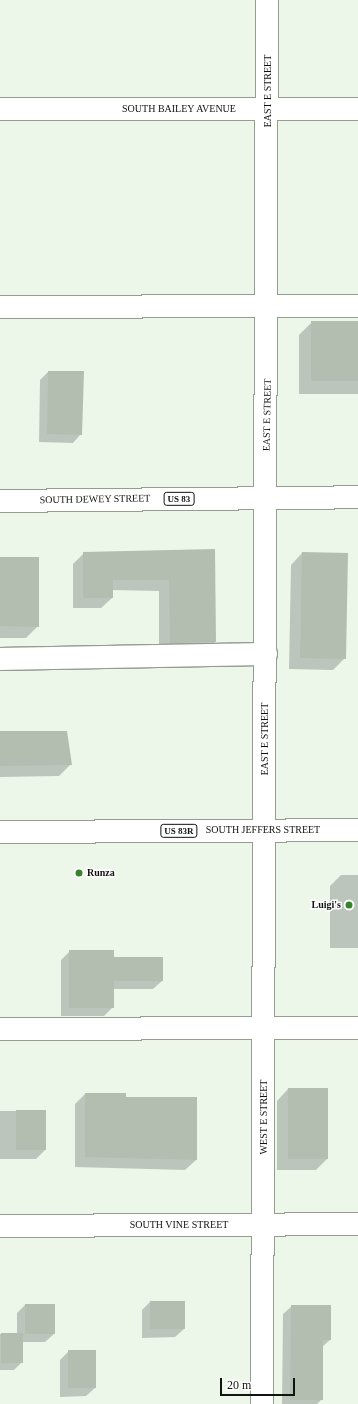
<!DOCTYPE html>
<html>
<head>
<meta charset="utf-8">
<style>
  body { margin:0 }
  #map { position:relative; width:358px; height:1404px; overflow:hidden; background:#ecf7ea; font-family:Georgia,serif }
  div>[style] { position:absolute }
  .shadow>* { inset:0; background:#0003 }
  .building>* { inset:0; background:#b3beb1 }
  .roads { filter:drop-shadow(1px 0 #939e91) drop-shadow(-1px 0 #939e91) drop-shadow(0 1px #939e91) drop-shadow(0 -1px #939e91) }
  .minor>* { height:22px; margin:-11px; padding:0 11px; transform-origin:11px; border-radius:11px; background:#fff }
  .highway>* { height:22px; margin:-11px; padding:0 11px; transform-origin:11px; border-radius:11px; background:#fff }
  .dots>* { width:11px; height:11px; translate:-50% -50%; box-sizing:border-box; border:2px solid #fff; border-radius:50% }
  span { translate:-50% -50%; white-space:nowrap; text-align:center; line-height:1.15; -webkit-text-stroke:3px #fff; paint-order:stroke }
  .shield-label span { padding:1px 3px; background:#fff; border:1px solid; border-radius:3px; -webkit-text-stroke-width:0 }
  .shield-label { font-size:9px; color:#10130f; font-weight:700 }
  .street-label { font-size:10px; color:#10130f }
  .poi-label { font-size:10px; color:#10130f; font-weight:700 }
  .left { translate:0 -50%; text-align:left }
  .right { translate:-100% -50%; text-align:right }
  .scale { position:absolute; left:220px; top:1378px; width:75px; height:18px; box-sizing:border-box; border:2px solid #10130f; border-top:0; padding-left:5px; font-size:12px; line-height:14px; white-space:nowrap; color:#10130f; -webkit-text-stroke:3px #fff; paint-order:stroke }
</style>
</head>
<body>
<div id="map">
  <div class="shadow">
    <i style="clip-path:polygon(312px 322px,358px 322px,358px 394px,299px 394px,299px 335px)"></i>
    <i style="clip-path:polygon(48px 372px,81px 434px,73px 443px,39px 442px,40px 380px)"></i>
    <i style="clip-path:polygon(214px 550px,215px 642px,204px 653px,159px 653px,159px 591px,112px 590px,112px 598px,101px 608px,73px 608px,73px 564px,84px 553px)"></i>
    <i style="clip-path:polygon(302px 553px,345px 658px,333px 670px,289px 669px,291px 565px)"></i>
    <i style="clip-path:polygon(0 558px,38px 626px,26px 638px,0 638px)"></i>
    <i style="clip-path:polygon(0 732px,71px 764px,59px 776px,0 777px)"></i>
    <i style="clip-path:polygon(341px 875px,358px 875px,358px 948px,330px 948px,330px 886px)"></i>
    <i style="clip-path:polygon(70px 951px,113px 958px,162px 981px,153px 989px,113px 989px,113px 1007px,104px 1016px,61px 1016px,61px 960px)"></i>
    <i style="clip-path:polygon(288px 1089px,327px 1159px,316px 1170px,277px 1170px,277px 1101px)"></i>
    <i style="clip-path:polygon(85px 1094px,125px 1094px,125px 1098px,196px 1160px,185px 1170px,75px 1167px,75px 1104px)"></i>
    <i style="clip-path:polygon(0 1111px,45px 1111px,45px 1150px,36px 1159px,0 1159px)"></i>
    <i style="clip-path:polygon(150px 1302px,184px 1329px,175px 1337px,142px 1338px,142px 1310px)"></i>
    <i style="clip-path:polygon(25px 1305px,54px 1334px,45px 1342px,22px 1342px,22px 1362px,14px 1370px,0 1370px,0 1334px,17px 1334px,17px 1313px)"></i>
    <i style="clip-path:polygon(292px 1306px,330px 1340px,322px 1347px,322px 1399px,317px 1404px,282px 1404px,283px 1314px)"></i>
    <i style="clip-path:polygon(69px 1351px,95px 1388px,86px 1396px,60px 1397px,60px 1360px)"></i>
  </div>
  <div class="building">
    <i style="clip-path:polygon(311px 321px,358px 321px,358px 381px,311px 381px)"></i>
    <i style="clip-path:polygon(48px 371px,84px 371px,82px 435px,47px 434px)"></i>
    <i style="clip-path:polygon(215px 549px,216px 642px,170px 643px,169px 580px,113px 580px,113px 598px,83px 598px,83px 552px)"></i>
    <i style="clip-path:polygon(302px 552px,348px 553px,346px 659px,300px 658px)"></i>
    <i style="clip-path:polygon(0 557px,39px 557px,39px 627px,0 626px)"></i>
    <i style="clip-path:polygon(0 731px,67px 731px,72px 765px,0 766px)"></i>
    <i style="clip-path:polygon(69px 950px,114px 950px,114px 957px,163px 957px,163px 981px,114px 981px,114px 1008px,69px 1008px)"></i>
    <i style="clip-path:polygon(288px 1088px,328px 1088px,328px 1159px,288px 1159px)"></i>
    <i style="clip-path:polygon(85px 1093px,126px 1093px,126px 1097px,197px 1097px,197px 1160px,85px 1157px)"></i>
    <i style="clip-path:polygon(16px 1110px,46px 1110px,46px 1150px,16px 1150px)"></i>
    <i style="clip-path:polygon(150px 1301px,185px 1301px,185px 1329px,150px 1329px)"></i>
    <i style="clip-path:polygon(25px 1304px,55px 1304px,55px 1334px,25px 1334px)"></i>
    <i style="clip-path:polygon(291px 1305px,331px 1305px,331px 1340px,323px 1340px,323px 1400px,290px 1400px)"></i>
    <i style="clip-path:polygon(1px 1333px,23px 1333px,23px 1363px,1px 1363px)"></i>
    <i style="clip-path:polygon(68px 1350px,96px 1350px,96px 1388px,68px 1388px)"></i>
  </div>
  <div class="roads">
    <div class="minor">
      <i style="left:0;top:109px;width:358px"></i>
      <i style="left:0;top:307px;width:358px;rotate:-0.2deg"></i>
      <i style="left:0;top:659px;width:266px;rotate:-1.1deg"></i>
      <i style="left:0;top:1029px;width:358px;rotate:-0.2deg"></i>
      <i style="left:0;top:1226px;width:358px;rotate:-0.3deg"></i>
      <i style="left:262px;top:1404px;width:1404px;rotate:-89.8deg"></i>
    </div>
    <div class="highway">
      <i style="left:0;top:501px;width:358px;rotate:-0.6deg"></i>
      <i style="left:0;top:832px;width:358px;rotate:-0.3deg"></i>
    </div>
  </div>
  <div class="dots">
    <i style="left:79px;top:873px;background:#37832b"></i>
    <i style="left:349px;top:905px;background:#37832b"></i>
  </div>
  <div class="shield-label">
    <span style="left:179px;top:499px">US 83</span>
    <span style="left:179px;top:831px">US 83R</span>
  </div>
  <div class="street-label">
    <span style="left:268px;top:91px;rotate:-90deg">EAST E STREET</span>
    <span style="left:179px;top:109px">SOUTH BAILEY AVENUE</span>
    <span style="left:267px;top:415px;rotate:-89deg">EAST E STREET</span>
    <span style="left:95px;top:499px;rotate:-1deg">SOUTH DEWEY STREET</span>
    <span style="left:265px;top:739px;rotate:-90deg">EAST E STREET</span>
    <span style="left:263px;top:830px">SOUTH JEFFERS STREET</span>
    <span style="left:264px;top:1117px;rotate:-90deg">WEST E STREET</span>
    <span style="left:179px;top:1225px">SOUTH VINE STREET</span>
  </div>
  <div class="poi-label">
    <span class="left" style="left:87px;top:873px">Runza</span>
    <span class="right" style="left:341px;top:905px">Luigi's</span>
  </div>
  <div class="scale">20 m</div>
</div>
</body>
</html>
